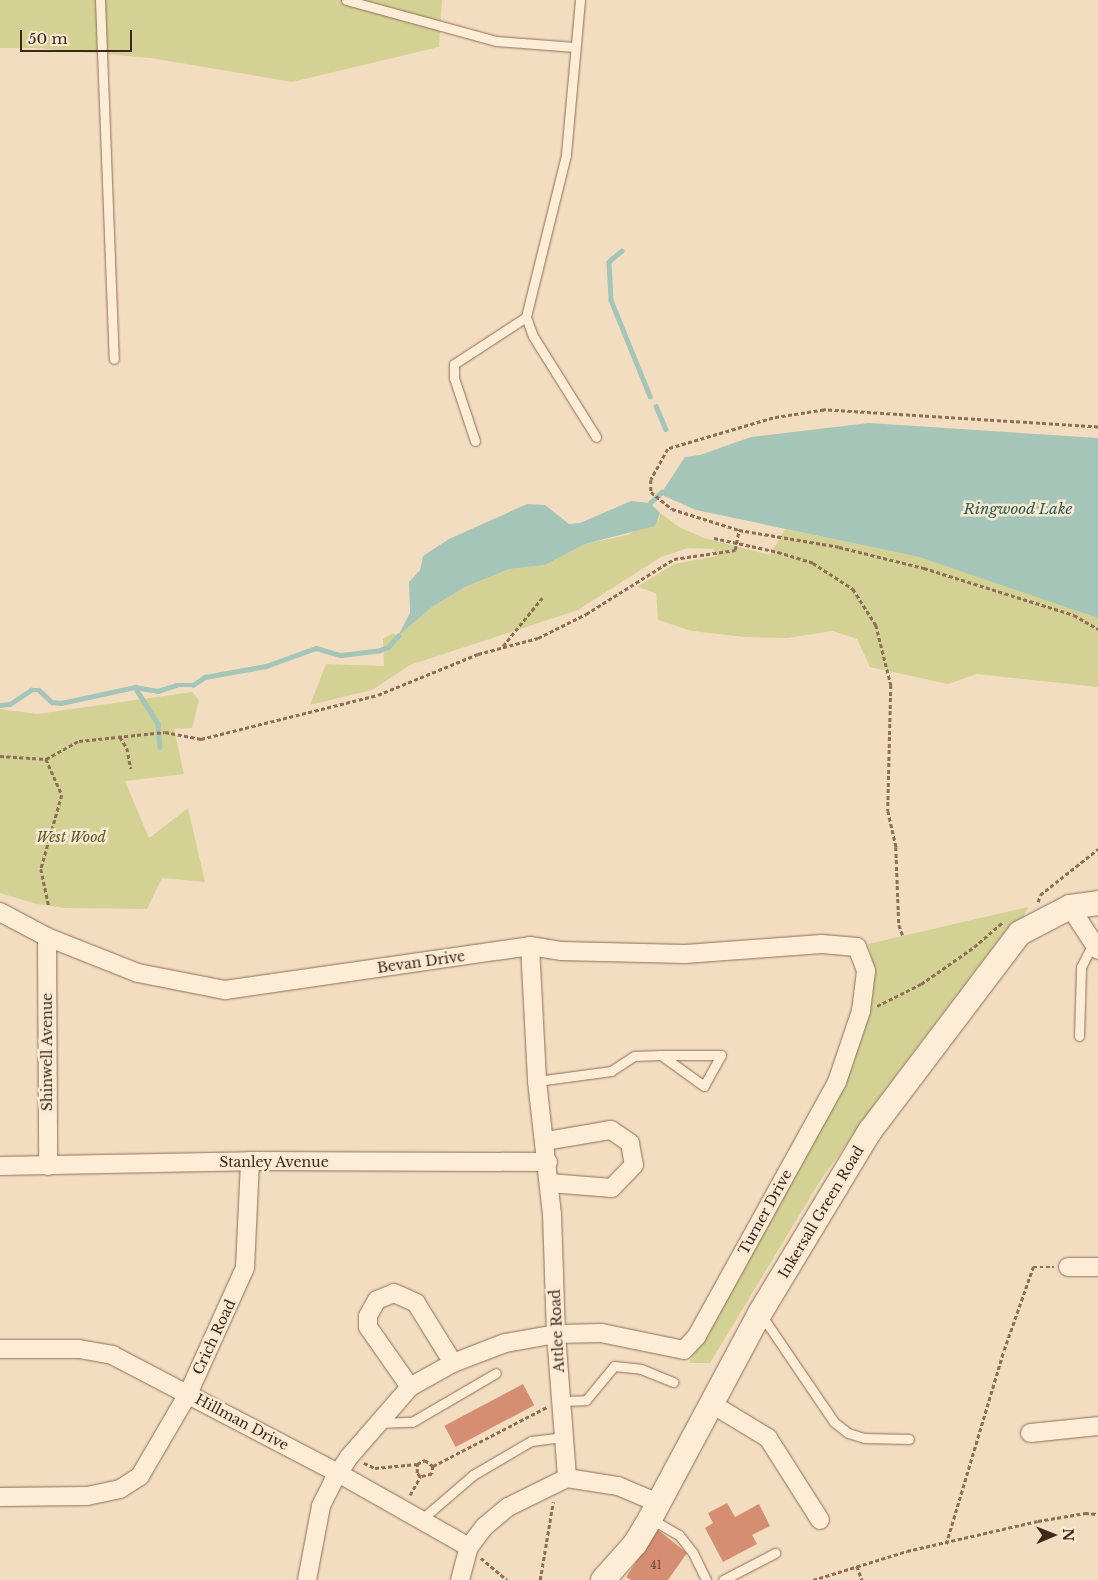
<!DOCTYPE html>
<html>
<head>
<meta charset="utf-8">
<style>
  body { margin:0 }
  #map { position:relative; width:1098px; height:1580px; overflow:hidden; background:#f3ddc1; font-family:"Libre Baskerville",serif }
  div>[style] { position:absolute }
  .green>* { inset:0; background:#d3d294 }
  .water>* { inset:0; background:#a4c5b7 }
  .stream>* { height:4.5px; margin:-2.25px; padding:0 2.25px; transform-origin:2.25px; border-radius:2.25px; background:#a4c5b7 }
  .building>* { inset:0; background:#d68e72; transform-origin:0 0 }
  .path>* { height:2.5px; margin-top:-1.25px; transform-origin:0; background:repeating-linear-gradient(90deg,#906d56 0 4px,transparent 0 6.5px) }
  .roads { filter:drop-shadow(0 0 1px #906d56) drop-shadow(0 0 1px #906d56) }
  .lane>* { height:9px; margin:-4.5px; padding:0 4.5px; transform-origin:4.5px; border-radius:4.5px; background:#fdecd6 }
  .street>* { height:18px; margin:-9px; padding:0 9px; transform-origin:9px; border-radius:9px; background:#fdecd6 }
  .secondary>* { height:24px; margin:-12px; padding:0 12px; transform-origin:12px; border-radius:12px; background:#fdecd6 }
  span { translate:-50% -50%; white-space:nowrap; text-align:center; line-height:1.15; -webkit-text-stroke:5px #fae9d2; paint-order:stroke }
  .number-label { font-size:11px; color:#644232 }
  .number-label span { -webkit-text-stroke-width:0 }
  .park-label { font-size:14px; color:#565d20; font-style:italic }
  .street-label { font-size:14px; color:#3e281c }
  .water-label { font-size:15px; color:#295f54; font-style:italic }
  .north { position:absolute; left:1028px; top:1510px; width:50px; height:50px; -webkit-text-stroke:4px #fae9d2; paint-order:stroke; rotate:89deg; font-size:14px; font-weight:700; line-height:20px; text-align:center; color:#3e281c }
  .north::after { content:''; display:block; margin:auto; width:18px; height:22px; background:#3e281c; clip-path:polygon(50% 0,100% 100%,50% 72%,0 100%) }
  .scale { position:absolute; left:20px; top:30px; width:112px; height:22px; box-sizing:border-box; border:2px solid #3e281c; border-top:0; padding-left:6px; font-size:15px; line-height:18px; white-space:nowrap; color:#3e281c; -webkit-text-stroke:4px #fae9d2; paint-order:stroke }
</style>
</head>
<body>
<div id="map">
  <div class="green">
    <i style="clip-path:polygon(0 0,442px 0,439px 47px,292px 82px,151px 58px,35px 48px,0 48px)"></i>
    <i style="clip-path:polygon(660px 513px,681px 528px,704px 538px,770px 555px,785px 529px,919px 557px,1074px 609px,1098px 618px,1098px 687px,977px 674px,948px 684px,870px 667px,857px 639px,833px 631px,787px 638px,744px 637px,692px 631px,658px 620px,656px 593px,637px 587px,674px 564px,717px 556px,713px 549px,688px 548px,661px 557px,578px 610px,410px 665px,372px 690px,310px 705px,326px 664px,384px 666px,383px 639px,393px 633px,398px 636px,432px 607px,465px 587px,509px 569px,545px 565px,585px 544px,627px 535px,659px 520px)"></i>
    <i style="clip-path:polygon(192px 692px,199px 700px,192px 728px,174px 729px,184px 774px,125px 781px,149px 838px,188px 808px,205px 882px,162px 878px,147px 909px,65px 908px,37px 904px,0 893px,0 709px,37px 714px)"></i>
    <i style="clip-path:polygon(1028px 907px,1023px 918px,1006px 930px,887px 1087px,820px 1181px,710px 1363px,689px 1363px,852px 1067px,872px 998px,875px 970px,868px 944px)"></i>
  </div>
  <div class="water">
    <i style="clip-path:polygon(869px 423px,1098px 438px,1098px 618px,919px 557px,696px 510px,664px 496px,662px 492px,685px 457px,700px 455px,751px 437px)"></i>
    <i style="clip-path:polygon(631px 501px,650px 503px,660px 513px,655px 526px,585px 544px,545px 565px,509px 569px,465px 587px,432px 607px,398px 636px,410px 613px,409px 582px,420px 570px,423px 556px,449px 539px,527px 504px,545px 505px,569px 524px,580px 523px)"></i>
  </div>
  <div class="stream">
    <i style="left:622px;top:251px;width:17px;rotate:140deg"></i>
    <i style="left:609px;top:262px;width:38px;rotate:87deg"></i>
    <i style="left:611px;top:300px;width:104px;rotate:67.9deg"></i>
    <i style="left:656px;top:406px;width:25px;rotate:67deg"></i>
    <i style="left:650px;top:503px;width:16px;rotate:-43deg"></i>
    <i style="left:135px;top:687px;width:44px;rotate:58.1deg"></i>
    <i style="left:158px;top:724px;width:23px;rotate:85deg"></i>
    <i style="left:0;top:705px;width:10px;rotate:-6deg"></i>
    <i style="left:10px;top:704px;width:25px;rotate:-34deg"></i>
    <i style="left:31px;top:690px;width:8px"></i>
    <i style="left:39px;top:690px;width:18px;rotate:43deg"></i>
    <i style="left:52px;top:702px;width:9px;rotate:6deg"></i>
    <i style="left:61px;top:703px;width:76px;rotate:-12.2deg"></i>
    <i style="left:135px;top:687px;width:23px;rotate:10deg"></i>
    <i style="left:158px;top:691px;width:19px;rotate:-18deg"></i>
    <i style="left:176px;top:685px;width:17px"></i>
    <i style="left:193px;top:685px;width:14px;rotate:-34deg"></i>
    <i style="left:205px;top:677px;width:62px;rotate:-10.2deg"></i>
    <i style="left:266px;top:666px;width:53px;rotate:-19.8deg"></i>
    <i style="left:316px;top:648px;width:26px;rotate:16deg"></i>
    <i style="left:341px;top:655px;width:39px;rotate:-7deg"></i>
    <i style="left:380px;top:650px;width:9px;rotate:-21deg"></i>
    <i style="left:388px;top:647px;width:15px;rotate:-48deg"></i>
  </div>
  <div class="building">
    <i style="left:523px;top:1384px;width:24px;height:89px;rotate:62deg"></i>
    <i style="clip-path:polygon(727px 1503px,735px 1517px,759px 1504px,770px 1526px,752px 1535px,757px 1544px,723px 1562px,705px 1528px,713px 1523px,708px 1513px)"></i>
    <i style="clip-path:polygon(658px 1530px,687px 1553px,668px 1580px,631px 1580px,626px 1577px)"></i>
  </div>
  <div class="path">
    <i style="left:1098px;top:427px;width:275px;rotate:-176.4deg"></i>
    <i style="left:824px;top:410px;width:52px;rotate:171.1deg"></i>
    <i style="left:773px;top:418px;width:109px;rotate:163.6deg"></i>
    <i style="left:668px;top:449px;width:35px;rotate:119deg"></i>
    <i style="left:651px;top:480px;width:12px;rotate:90deg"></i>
    <i style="left:651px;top:492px;width:27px;rotate:39deg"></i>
    <i style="left:672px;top:509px;width:70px;rotate:17.4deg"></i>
    <i style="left:739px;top:530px;width:101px;rotate:9.6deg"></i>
    <i style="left:839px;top:547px;width:88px;rotate:13.9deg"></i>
    <i style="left:924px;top:568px;width:157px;rotate:17.4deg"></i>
    <i style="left:1074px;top:615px;width:28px;rotate:30deg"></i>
    <i style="left:714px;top:538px;width:66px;rotate:12.3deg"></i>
    <i style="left:778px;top:552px;width:37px;rotate:17deg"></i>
    <i style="left:813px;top:563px;width:48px;rotate:33deg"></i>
    <i style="left:853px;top:589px;width:43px;rotate:57.4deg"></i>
    <i style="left:876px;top:625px;width:62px;rotate:76deg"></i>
    <i style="left:891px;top:685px;width:126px;rotate:91.4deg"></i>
    <i style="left:888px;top:811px;width:37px;rotate:77deg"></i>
    <i style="left:896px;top:847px;width:78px;rotate:87.8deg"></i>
    <i style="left:899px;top:925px;width:12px;rotate:70deg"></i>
    <i style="left:503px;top:646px;width:62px;rotate:-50.9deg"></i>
    <i style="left:120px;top:737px;width:13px;rotate:58deg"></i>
    <i style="left:127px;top:748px;width:21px;rotate:79deg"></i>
    <i style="left:0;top:756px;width:46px;rotate:3.7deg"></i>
    <i style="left:46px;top:759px;width:38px;rotate:-29deg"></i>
    <i style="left:79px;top:741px;width:86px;rotate:-6deg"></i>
    <i style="left:165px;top:732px;width:37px;rotate:11deg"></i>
    <i style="left:201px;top:739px;width:182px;rotate:-14deg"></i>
    <i style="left:378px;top:695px;width:108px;rotate:-22.3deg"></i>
    <i style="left:478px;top:654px;width:62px;rotate:-14.9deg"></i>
    <i style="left:538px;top:638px;width:54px;rotate:-26.6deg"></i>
    <i style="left:586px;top:614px;width:104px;rotate:-32deg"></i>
    <i style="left:674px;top:559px;width:62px;rotate:-8.4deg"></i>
    <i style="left:735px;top:550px;width:21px;rotate:-79deg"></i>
    <i style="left:46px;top:759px;width:39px;rotate:66deg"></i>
    <i style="left:62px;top:795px;width:77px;rotate:105.8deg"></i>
    <i style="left:41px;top:869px;width:38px;rotate:78deg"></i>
    <i style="left:1038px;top:902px;width:7px;rotate:-74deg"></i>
    <i style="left:1040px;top:895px;width:74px;rotate:-38.4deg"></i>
    <i style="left:877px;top:1006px;width:49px;rotate:-26.6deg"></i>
    <i style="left:921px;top:984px;width:65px;rotate:-34.9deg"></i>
    <i style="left:974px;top:947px;width:38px;rotate:-41deg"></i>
    <i style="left:364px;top:1463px;width:12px;rotate:24deg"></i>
    <i style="left:375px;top:1468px;width:42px;rotate:-5.4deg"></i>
    <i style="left:417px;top:1464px;width:9px;rotate:-27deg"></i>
    <i style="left:425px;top:1460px;width:10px;rotate:37deg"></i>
    <i style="left:433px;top:1466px;width:8px;rotate:97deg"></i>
    <i style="left:432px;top:1474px;width:12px;rotate:166deg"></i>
    <i style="left:420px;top:1477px;width:5px;rotate:-127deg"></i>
    <i style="left:417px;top:1473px;width:9px;rotate:-90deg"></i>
    <i style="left:433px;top:1466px;width:128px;rotate:-27.4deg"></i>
    <i style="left:410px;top:1495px;width:21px;rotate:-61deg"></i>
    <i style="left:946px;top:1544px;width:202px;rotate:-73.4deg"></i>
    <i style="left:1004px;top:1350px;width:88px;rotate:-70.7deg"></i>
    <i style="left:1033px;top:1267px;width:21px"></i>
    <i style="left:481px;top:1558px;width:34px;rotate:40deg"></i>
    <i style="left:857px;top:1566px;width:15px;rotate:70deg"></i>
    <i style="left:540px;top:1580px;width:79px;rotate:-80.5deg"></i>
    <i style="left:813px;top:1580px;width:98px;rotate:-17.1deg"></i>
    <i style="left:907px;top:1551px;width:134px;rotate:-12.9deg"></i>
    <i style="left:1038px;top:1521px;width:48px;rotate:-9.7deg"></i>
    <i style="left:1085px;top:1513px;width:13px;rotate:4deg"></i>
  </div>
  <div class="roads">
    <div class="lane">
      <i style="left:100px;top:0;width:359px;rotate:87.8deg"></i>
      <i style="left:346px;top:0;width:156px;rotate:15.3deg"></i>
      <i style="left:496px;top:41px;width:79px;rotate:4.3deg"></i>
      <i style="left:580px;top:0;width:156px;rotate:95.2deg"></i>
      <i style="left:566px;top:155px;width:167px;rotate:103.9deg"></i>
      <i style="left:526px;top:317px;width:20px;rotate:70deg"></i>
      <i style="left:533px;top:336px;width:119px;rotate:58deg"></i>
      <i style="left:475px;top:441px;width:66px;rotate:-108.4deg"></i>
      <i style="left:454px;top:378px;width:14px;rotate:-90deg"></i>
      <i style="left:454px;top:364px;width:86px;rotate:-33.1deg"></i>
      <i style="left:1079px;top:1036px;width:69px;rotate:-88.3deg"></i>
      <i style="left:1081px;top:967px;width:27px;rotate:-63deg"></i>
      <i style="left:537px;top:1081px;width:75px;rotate:-7.7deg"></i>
      <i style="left:611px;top:1071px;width:27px;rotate:-33deg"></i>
      <i style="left:634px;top:1056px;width:27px;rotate:-2deg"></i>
      <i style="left:661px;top:1055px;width:60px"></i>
      <i style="left:721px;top:1055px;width:35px;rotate:119deg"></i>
      <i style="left:704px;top:1086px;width:53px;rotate:-144.2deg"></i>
      <i style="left:762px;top:1316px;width:128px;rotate:55.8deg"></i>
      <i style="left:834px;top:1422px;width:18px;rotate:38deg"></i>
      <i style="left:848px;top:1433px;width:17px;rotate:17deg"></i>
      <i style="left:864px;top:1438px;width:45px;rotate:1.3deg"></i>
      <i style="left:562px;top:1401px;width:24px;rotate:-2deg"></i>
      <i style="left:586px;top:1400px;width:44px;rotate:-50.5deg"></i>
      <i style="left:614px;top:1366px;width:27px;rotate:6deg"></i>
      <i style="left:641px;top:1369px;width:35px;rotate:22deg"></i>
      <i style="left:378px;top:1423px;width:34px;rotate:-2deg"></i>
      <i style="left:412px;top:1422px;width:97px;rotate:-30.3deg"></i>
      <i style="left:422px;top:1519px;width:67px;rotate:-40.8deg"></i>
      <i style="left:473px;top:1475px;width:67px;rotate:-30.4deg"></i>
      <i style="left:531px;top:1441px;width:34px;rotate:-7deg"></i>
      <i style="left:651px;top:1519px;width:32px;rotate:30deg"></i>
      <i style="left:679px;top:1535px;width:23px;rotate:52deg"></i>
      <i style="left:693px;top:1553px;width:30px;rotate:64deg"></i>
      <i style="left:723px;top:1580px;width:59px;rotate:-27.4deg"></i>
    </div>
    <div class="street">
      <i style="left:1070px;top:907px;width:51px;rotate:56.9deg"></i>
      <i style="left:0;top:912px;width:53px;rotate:28deg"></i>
      <i style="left:47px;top:937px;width:98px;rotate:21.6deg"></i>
      <i style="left:138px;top:973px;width:89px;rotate:11.1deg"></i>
      <i style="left:225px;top:990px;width:308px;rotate:-8.2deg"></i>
      <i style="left:530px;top:946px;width:31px;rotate:9deg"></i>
      <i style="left:561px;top:951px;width:124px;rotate:1.4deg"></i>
      <i style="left:685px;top:954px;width:137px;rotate:-4.2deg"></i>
      <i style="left:822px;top:944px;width:35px;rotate:5deg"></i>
      <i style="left:857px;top:947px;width:26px;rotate:69deg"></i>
      <i style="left:866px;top:971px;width:40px;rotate:97.1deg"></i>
      <i style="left:861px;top:1011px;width:75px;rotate:108.7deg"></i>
      <i style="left:837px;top:1082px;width:290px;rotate:118.9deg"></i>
      <i style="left:697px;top:1336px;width:19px;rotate:133deg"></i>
      <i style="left:684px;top:1350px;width:85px;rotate:-168.4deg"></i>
      <i style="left:601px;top:1333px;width:45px;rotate:178.7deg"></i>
      <i style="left:556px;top:1334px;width:52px;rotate:170deg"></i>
      <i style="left:505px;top:1343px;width:56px;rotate:159deg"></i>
      <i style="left:453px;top:1363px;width:49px;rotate:150.8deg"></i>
      <i style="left:410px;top:1387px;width:93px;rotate:131.1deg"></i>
      <i style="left:349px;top:1457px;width:30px;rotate:123deg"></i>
      <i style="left:333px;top:1482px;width:27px;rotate:117deg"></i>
      <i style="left:321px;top:1506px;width:75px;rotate:100.7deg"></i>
      <i style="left:47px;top:937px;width:229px;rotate:89.7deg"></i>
      <i style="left:530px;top:946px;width:135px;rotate:87deg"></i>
      <i style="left:537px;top:1081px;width:134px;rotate:83.6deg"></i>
      <i style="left:552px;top:1214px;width:120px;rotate:88.1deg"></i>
      <i style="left:556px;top:1334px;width:144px;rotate:85.6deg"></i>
      <i style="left:546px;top:1141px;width:66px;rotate:-9.6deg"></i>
      <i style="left:611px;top:1130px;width:23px;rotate:34deg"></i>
      <i style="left:630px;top:1143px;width:22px;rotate:80deg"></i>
      <i style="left:634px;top:1165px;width:32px;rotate:134deg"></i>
      <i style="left:612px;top:1188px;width:63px;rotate:-175.5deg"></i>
      <i style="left:0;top:1166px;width:250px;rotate:-1.1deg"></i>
      <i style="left:250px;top:1161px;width:298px;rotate:0.2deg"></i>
      <i style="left:1068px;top:1267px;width:30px"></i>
      <i style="left:0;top:1349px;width:79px"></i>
      <i style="left:79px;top:1349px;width:34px;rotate:10deg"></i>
      <i style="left:112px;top:1355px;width:255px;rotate:27.6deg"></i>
      <i style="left:338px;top:1473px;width:150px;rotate:29.5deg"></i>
      <i style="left:410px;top:1387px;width:73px;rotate:-125deg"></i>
      <i style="left:368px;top:1327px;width:11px;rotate:-90deg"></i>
      <i style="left:368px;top:1316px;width:18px;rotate:-61deg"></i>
      <i style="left:377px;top:1300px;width:18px;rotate:-22deg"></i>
      <i style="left:394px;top:1293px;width:24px;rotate:24deg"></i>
      <i style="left:416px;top:1303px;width:70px;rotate:58.3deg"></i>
      <i style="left:712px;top:1404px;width:66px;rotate:31.3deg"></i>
      <i style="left:768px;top:1438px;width:97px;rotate:57.6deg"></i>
      <i style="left:1030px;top:1433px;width:68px;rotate:-5.9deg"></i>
      <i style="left:0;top:1497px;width:87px;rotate:-0.7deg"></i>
      <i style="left:87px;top:1496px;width:34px;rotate:-12deg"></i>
      <i style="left:120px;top:1489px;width:24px;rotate:-33deg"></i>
      <i style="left:140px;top:1476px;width:95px;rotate:-59.7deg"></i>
      <i style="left:188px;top:1394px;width:138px;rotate:-65.7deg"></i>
      <i style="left:245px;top:1268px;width:107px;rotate:-87.3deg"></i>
      <i style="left:460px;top:1580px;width:34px;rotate:-75deg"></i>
      <i style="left:469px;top:1547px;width:25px;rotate:-53deg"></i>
      <i style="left:484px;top:1527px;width:31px;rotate:-40deg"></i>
      <i style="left:508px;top:1507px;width:66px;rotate:-26.2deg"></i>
      <i style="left:567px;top:1478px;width:52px;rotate:8.9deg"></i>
      <i style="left:618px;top:1486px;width:43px;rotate:23deg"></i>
    </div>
    <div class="secondary">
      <i style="left:603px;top:1580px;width:48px;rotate:-48.4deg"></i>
      <i style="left:635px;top:1544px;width:29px;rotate:-59deg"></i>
      <i style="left:650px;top:1519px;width:234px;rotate:-61.9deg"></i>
      <i style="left:760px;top:1313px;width:213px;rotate:-58.9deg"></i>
      <i style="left:870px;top:1131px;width:248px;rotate:-52.9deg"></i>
      <i style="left:1020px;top:933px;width:56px;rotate:-27.5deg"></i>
      <i style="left:1070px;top:907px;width:28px;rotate:-8deg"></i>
    </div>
  </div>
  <div class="number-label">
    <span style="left:656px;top:1565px">41</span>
  </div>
  <div class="park-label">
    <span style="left:71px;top:837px">West Wood</span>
  </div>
  <div class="street-label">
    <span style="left:421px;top:962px;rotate:-8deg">Bevan Drive</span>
    <span style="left:47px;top:1052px;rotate:-90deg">Shinwell Avenue</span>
    <span style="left:274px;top:1162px">Stanley Avenue</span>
    <span style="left:765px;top:1212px;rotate:-61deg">Turner Drive</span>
    <span style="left:821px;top:1212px;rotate:-59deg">Inkersall Green Road</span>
    <span style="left:557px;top:1331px;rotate:-93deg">Attlee Road</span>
    <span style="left:214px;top:1337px;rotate:-65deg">Crich Road</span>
    <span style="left:242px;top:1422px;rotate:28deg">Hillman Drive</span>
  </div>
  <div class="water-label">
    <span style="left:1018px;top:509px">Ringwood Lake</span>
  </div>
  <div class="north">N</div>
  <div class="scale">50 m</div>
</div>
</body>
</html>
